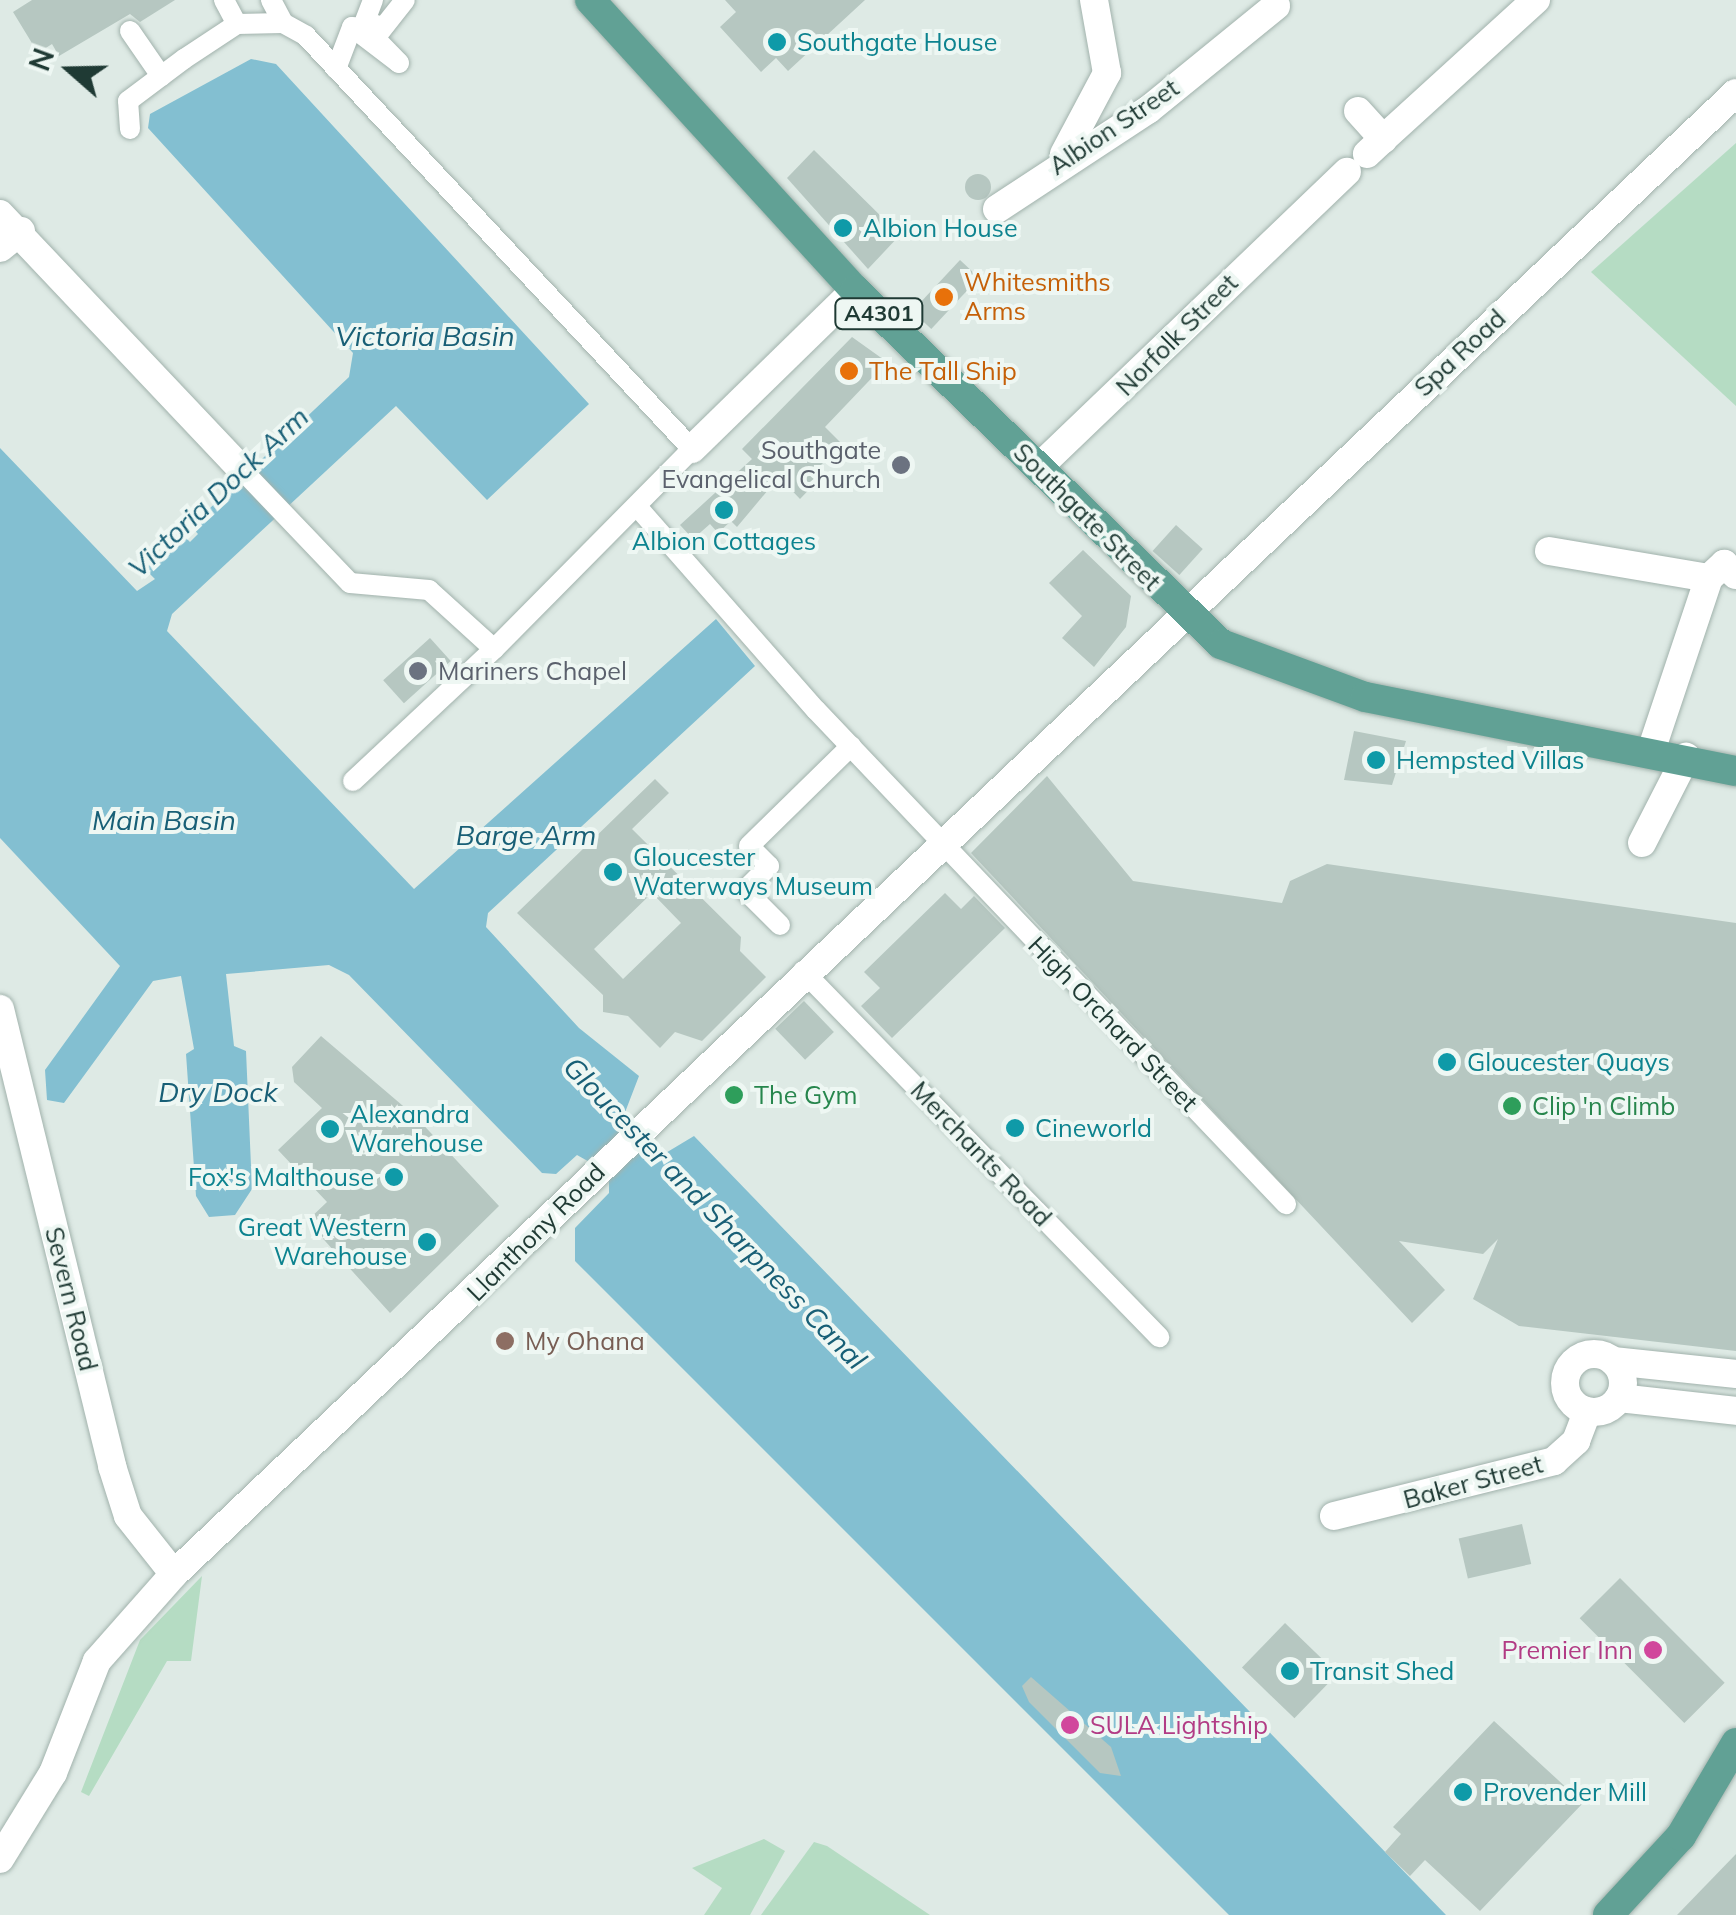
<!DOCTYPE html>
<html>
<head>
<meta charset="utf-8">
<style>
  body { margin:0 }
  #map { position:relative; width:1736px; height:1915px; overflow:hidden; background:#deeae5; font-family:Mulish,sans-serif }
  div>[style] { position:absolute }
  .green>* { inset:0; background:#b5dcc3 }
  .water>* { inset:0; background:#83bfd1 }
  .building>* { inset:0; background:#b6c7c1; transform-origin:0 0 }
  .round { border-radius:50% }
  .roads { filter:drop-shadow(0 0 2px #a1b2ac) drop-shadow(0 0 2px #a1b2ac) }
  .pedestrian>* { height:20px; margin:-10px; padding:0 10px; transform-origin:10px; border-radius:10px; background:#fff }
  .minor>* { height:28px; margin:-14px; padding:0 14px; transform-origin:14px; border-radius:14px; background:#fff }
  .minor>.ring { margin:-14px; padding:0; box-sizing:content-box; background:none; border:28px solid #fff; border-radius:50% }
  .primary>* { height:30px; margin:-15px; padding:0 15px; transform-origin:15px; border-radius:15px; background:#61a195 }
  .dots>* { width:28px; height:28px; translate:-50% -50%; box-sizing:border-box; border:5px solid #eef7f3; border-radius:50% }
  span { translate:-50% -50%; white-space:nowrap; text-align:center; line-height:1.15; -webkit-text-stroke:8px #eef7f3; paint-order:stroke }
  .shield-label span { padding:2px 8px; background:#eef7f3; border:2px solid; border-radius:8px; -webkit-text-stroke-width:0 }
  .shield-label { font-size:22px; color:#1f3a34; font-weight:700 }
  .culture-label { font-size:25px; color:#0d838f }
  .left { translate:0 -50%; text-align:left }
  .right { translate:-100% -50%; text-align:right }
  .street-label { font-size:25px; color:#1f3a34 }
  .food-label { font-size:25px; color:#c56008 }
  .worship-label { font-size:25px; color:#5b616d }
  .leisure-label { font-size:25px; color:#27864d }
  .education-label { font-size:25px; color:#785e54 }
  .hotel-label { font-size:25px; color:#b23c85 }
  .water-label { font-size:28px; color:#185f76; font-style:italic }
  .north { position:absolute; left:20px; top:20px; width:100px; height:100px; -webkit-text-stroke:8px #eef7f3; paint-order:stroke; rotate:290deg; font-size:28px; font-weight:700; line-height:40px; text-align:center; color:#1f3a34 }
  .north::after { content:''; display:block; margin:auto; width:35px; height:45px; background:#1f3a34; clip-path:polygon(50% 0,100% 100%,50% 72%,0 100%) }
</style>
</head>
<body>
<div id="map">
  <div class="green">
    <i style="clip-path:polygon(1736px 143px,1736px 406px,1591px 272px)"></i>
    <i style="clip-path:polygon(202px 1576px,191px 1661px,167px 1661px,89px 1796px,81px 1792px,140px 1640px)"></i>
    <i style="clip-path:polygon(764px 1839px,785px 1851px,750px 1915px,704px 1915px,722px 1888px,692px 1868px)"></i>
    <i style="clip-path:polygon(814px 1842px,827px 1846px,930px 1915px,761px 1915px)"></i>
  </div>
  <div class="water">
    <i style="clip-path:polygon(251px 59px,276px 64px,589px 404px,487px 500px,396px 406px,172px 614px,167px 631px,414px 889px,716px 619px,755px 666px,488px 913px,486px 927px,579px 1028px,639px 1076px,619px 1128px,644px 1155px,659px 1157px,694px 1136px,1446px 1915px,1229px 1915px,575px 1261px,575px 1228px,609px 1193px,609px 1173px,577px 1155px,556px 1174px,542px 1173px,349px 975px,329px 965px,226px 974px,234px 1046px,246px 1051px,252px 1189px,235px 1215px,209px 1217px,196px 1196px,186px 1054px,194px 1049px,181px 976px,153px 981px,64px 1103px,47px 1100px,45px 1070px,120px 966px,0 838px,0 448px,137px 591px,155px 579px,145px 569px,182px 534px,190px 542px,198px 534px,191px 526px,349px 377px,353px 353px,148px 128px,150px 114px)"></i>
  </div>
  <div class="building">
    <i style="clip-path:polygon(32px 0,175px 0,140px 22px,130px 14px,59px 56px,52px 44px,38px 53px,13px 12px)"></i>
    <i style="clip-path:polygon(725px 0,865px 0,788px 71px,776px 58px,761px 72px,720px 27px,736px 12px)"></i>
    <i style="clip-path:polygon(814px 150px,900px 235px,868px 269px,787px 178px)"></i>
    <i class="round" style="left:965px;top:174px;width:26px;height:26px"></i>
    <i style="left:960px;top:260px;width:26px;height:70px;rotate:43deg"></i>
    <i style="clip-path:polygon(852px 337px,887px 362px,825px 427px,842px 444px,818px 468px,824px 474px,800px 499px,779px 477px,737px 527px,731px 521px,718px 533px,710px 524px,693px 539px,680px 525px,752px 459px,742px 449px)"></i>
    <i style="left:1176px;top:525px;width:36px;height:35px;rotate:42deg"></i>
    <i style="clip-path:polygon(1083px 550px,1131px 596px,1126px 627px,1094px 667px,1062px 638px,1082px 616px,1049px 583px)"></i>
    <i style="left:430px;top:638px;width:31px;height:63px;rotate:48deg"></i>
    <i style="clip-path:polygon(1354px 731px,1406px 741px,1392px 785px,1344px 780px)"></i>
    <i style="clip-path:polygon(1047px 776px,1133px 881px,1282px 903px,1290px 881px,1327px 864px,1736px 923px,1736px 1351px,1519px 1326px,1473px 1299px,1498px 1239px,1483px 1254px,1399px 1241px,1445px 1290px,1412px 1323px,971px 853px)"></i>
    <i style="clip-path:polygon(evenodd,655px 779px,669px 793px,632px 829px,741px 937px,740px 951px,766px 977px,702px 1041px,675px 1032px,660px 1048px,628px 1016px,603px 1012px,603px 995px,517px 913px,655px 779px,652px 893px,681px 923px,623px 979px,594px 949px,652px 893px)"></i>
    <i style="clip-path:polygon(945px 893px,961px 909px,974px 896px,1005px 928px,892px 1038px,861px 1006px,880px 988px,864px 972px)"></i>
    <i style="left:804px;top:1001px;width:43px;height:40px;rotate:46deg"></i>
    <i style="clip-path:polygon(321px 1036px,416px 1117px,499px 1206px,390px 1313px,307px 1221px,327px 1202px,278px 1150px,322px 1108px,294px 1082px,292px 1067px)"></i>
    <i style="left:1522px;top:1524px;width:41px;height:65px;rotate:77deg"></i>
    <i style="left:1620px;top:1578px;width:148px;height:57px;rotate:45deg"></i>
    <i style="left:1285px;top:1623px;width:73px;height:62px;rotate:44deg"></i>
    <i style="clip-path:polygon(1031px 1677px,1111px 1747px,1121px 1776px,1100px 1773px,1029px 1702px,1022px 1686px)"></i>
    <i style="clip-path:polygon(1494px 1721px,1583px 1803px,1480px 1911px,1425px 1860px,1410px 1876px,1385px 1852px,1401px 1834px,1393px 1827px)"></i>
    <i style="clip-path:polygon(1736px 1854px,1736px 1915px,1677px 1915px)"></i>
  </div>
  <div class="roads">
    <div class="pedestrian">
      <i style="left:224px;top:0;width:27px;rotate:62deg"></i>
      <i style="left:271px;top:0;width:26px;rotate:62deg"></i>
      <i style="left:373px;top:0;width:25px;rotate:111deg"></i>
      <i style="left:364px;top:23px;width:13px;rotate:9deg"></i>
      <i style="left:130px;top:31px;width:55px;rotate:55.4deg"></i>
      <i style="left:336px;top:69px;width:45px;rotate:-69.1deg"></i>
      <i style="left:352px;top:27px;width:59px;rotate:37.5deg"></i>
      <i style="left:399px;top:63px;width:35px;rotate:-134deg"></i>
      <i style="left:375px;top:38px;width:48px;rotate:-51.7deg"></i>
      <i style="left:130px;top:129px;width:28px;rotate:-94deg"></i>
      <i style="left:128px;top:101px;width:70px;rotate:-36.9deg"></i>
      <i style="left:184px;top:59px;width:64px;rotate:-33.4deg"></i>
      <i style="left:237px;top:24px;width:46px;rotate:-1.2deg"></i>
      <i style="left:283px;top:23px;width:26px;rotate:29deg"></i>
      <i style="left:306px;top:36px;width:565px;rotate:46.94deg"></i>
      <i style="left:692px;top:449px;width:281px;rotate:134.7deg"></i>
      <i style="left:494px;top:649px;width:88px;rotate:-137.8deg"></i>
      <i style="left:429px;top:590px;width:79px;rotate:-174.9deg"></i>
      <i style="left:350px;top:583px;width:155px;rotate:-133.7deg"></i>
      <i style="left:641px;top:511px;width:265px;rotate:48.7deg"></i>
      <i style="left:816px;top:710px;width:682px;rotate:46.43deg"></i>
      <i style="left:353px;top:781px;width:193px;rotate:-43.1deg"></i>
      <i style="left:780px;top:925px;width:49px;rotate:-135deg"></i>
      <i style="left:745px;top:890px;width:34px;rotate:-45deg"></i>
      <i style="left:769px;top:866px;width:28px;rotate:-135deg"></i>
      <i style="left:749px;top:846px;width:143px;rotate:-44.4deg"></i>
      <i style="left:803px;top:971px;width:511px;rotate:45.79deg"></i>
    </div>
    <div class="minor">
      <i style="left:1358px;top:111px;width:38px;rotate:48deg"></i>
      <i style="left:1383px;top:139px;width:22px;rotate:137deg"></i>
      <i style="left:1383px;top:139px;width:207px;rotate:-42.3deg"></i>
      <i style="left:1064px;top:154px;width:92px;rotate:-62deg"></i>
      <i style="left:1107px;top:73px;width:74px;rotate:-100.1deg"></i>
      <i style="left:997px;top:209px;width:181px;rotate:-33.3deg"></i>
      <i style="left:1148px;top:110px;width:165px;rotate:-39.1deg"></i>
      <i style="left:0;top:214px;width:354px;rotate:46.6deg"></i>
      <i style="left:0;top:248px;width:27px;rotate:-39deg"></i>
      <i style="left:692px;top:449px;width:228px;rotate:-44.3deg"></i>
      <i style="left:1038px;top:468px;width:428px;rotate:-43.8deg"></i>
      <i style="left:1549px;top:551px;width:162px;rotate:9.6deg"></i>
      <i style="left:1709px;top:578px;width:21px;rotate:-43deg"></i>
      <i style="left:1724px;top:564px;width:16px;rotate:43deg"></i>
      <i style="left:1652px;top:748px;width:179px;rotate:-71.5deg"></i>
      <i style="left:1642px;top:843px;width:97px;rotate:-62.9deg"></i>
      <i style="left:0;top:1009px;width:471px;rotate:76.2deg"></i>
      <i style="left:112px;top:1466px;width:52px;rotate:72.3deg"></i>
      <i style="left:128px;top:1516px;width:74px;rotate:51.6deg"></i>
      <i class="ring" style="left:1565px;top:1354px;width:30px;height:30px"></i>
      <i style="left:1613px;top:1361px;width:124px;rotate:6deg"></i>
      <i style="left:1619px;top:1398px;width:118px;rotate:6.3deg"></i>
      <i style="left:1334px;top:1516px;width:227px;rotate:-14deg"></i>
      <i style="left:1554px;top:1461px;width:30px;rotate:-42deg"></i>
      <i style="left:1576px;top:1441px;width:31px;rotate:-69deg"></i>
      <i style="left:0;top:1859px;width:101px;rotate:-58.4deg"></i>
      <i style="left:53px;top:1773px;width:120px;rotate:-68.6deg"></i>
      <i style="left:97px;top:1661px;width:116px;rotate:-48.5deg"></i>
      <i style="left:174px;top:1574px;width:2152px;rotate:-43.48deg"></i>
    </div>
    <div class="primary">
      <i style="left:590px;top:0;width:393px;rotate:47.6deg"></i>
      <i style="left:855px;top:290px;width:509px;rotate:44.05deg"></i>
      <i style="left:1221px;top:644px;width:153px;rotate:20.2deg"></i>
      <i style="left:1365px;top:697px;width:378px;rotate:11.3deg"></i>
      <i style="left:1608px;top:1915px;width:108px;rotate:-47.3deg"></i>
      <i style="left:1681px;top:1836px;width:108px;rotate:-59.4deg"></i>
    </div>
  </div>
  <div class="dots">
    <i style="left:777px;top:42px;background:#0f9aa8"></i>
    <i style="left:843px;top:228px;background:#0f9aa8"></i>
    <i style="left:944px;top:297px;background:#e8710a"></i>
    <i style="left:849px;top:371px;background:#e8710a"></i>
    <i style="left:901px;top:465px;background:#6b7280"></i>
    <i style="left:724px;top:510px;background:#0f9aa8"></i>
    <i style="left:418px;top:671px;background:#6b7280"></i>
    <i style="left:1376px;top:760px;background:#0f9aa8"></i>
    <i style="left:613px;top:872px;background:#0f9aa8"></i>
    <i style="left:1447px;top:1062px;background:#0f9aa8"></i>
    <i style="left:734px;top:1095px;background:#2e9e5b"></i>
    <i style="left:1512px;top:1106px;background:#2e9e5b"></i>
    <i style="left:1015px;top:1128px;background:#0f9aa8"></i>
    <i style="left:330px;top:1129px;background:#0f9aa8"></i>
    <i style="left:394px;top:1177px;background:#0f9aa8"></i>
    <i style="left:427px;top:1242px;background:#0f9aa8"></i>
    <i style="left:505px;top:1341px;background:#8d6e63"></i>
    <i style="left:1653px;top:1650px;background:#d1479c"></i>
    <i style="left:1290px;top:1671px;background:#0f9aa8"></i>
    <i style="left:1070px;top:1725px;background:#d1479c"></i>
    <i style="left:1463px;top:1792px;background:#0f9aa8"></i>
  </div>
  <div class="shield-label">
    <span style="left:879px;top:314px">A4301</span>
  </div>
  <div class="culture-label">
    <span class="left" style="left:797px;top:42px">Southgate House</span>
    <span class="left" style="left:863px;top:228px">Albion House</span>
    <span style="left:724px;top:541px">Albion Cottages</span>
    <span class="left" style="left:1396px;top:760px">Hempsted Villas</span>
    <span class="left" style="left:633px;top:872px">Gloucester<br>Waterways Museum</span>
    <span class="left" style="left:1467px;top:1062px">Gloucester Quays</span>
    <span class="left" style="left:350px;top:1129px">Alexandra<br>Warehouse</span>
    <span class="left" style="left:1035px;top:1128px">Cineworld</span>
    <span class="right" style="left:374px;top:1177px">Fox's Malthouse</span>
    <span class="right" style="left:407px;top:1242px">Great Western<br>Warehouse</span>
    <span class="left" style="left:1310px;top:1671px">Transit Shed</span>
    <span class="left" style="left:1483px;top:1792px">Provender Mill</span>
  </div>
  <div class="street-label">
    <span style="left:1114px;top:127px;rotate:-34deg">Albion Street</span>
    <span style="left:1177px;top:335px;rotate:-45deg">Norfolk Street</span>
    <span style="left:1460px;top:353px;rotate:-43deg">Spa Road</span>
    <span style="left:1087px;top:517px;rotate:45deg">Southgate Street</span>
    <span style="left:1113px;top:1024px;rotate:46deg">High Orchard Street</span>
    <span style="left:981px;top:1154px;rotate:46deg">Merchants Road</span>
    <span style="left:536px;top:1232px;rotate:-45deg">Llanthony Road</span>
    <span style="left:71px;top:1299px;rotate:76deg">Severn Road</span>
    <span style="left:1473px;top:1482px;rotate:-15deg">Baker Street</span>
  </div>
  <div class="food-label">
    <span class="left" style="left:964px;top:297px">Whitesmiths<br>Arms</span>
    <span class="left" style="left:869px;top:371px">The Tall Ship</span>
  </div>
  <div class="worship-label">
    <span class="right" style="left:881px;top:465px">Southgate<br>Evangelical Church</span>
    <span class="left" style="left:438px;top:671px">Mariners Chapel</span>
  </div>
  <div class="leisure-label">
    <span class="left" style="left:754px;top:1095px">The Gym</span>
    <span class="left" style="left:1532px;top:1106px">Clip 'n Climb</span>
  </div>
  <div class="education-label">
    <span class="left" style="left:525px;top:1341px">My Ohana</span>
  </div>
  <div class="hotel-label">
    <span class="right" style="left:1633px;top:1650px">Premier Inn</span>
    <span class="left" style="left:1090px;top:1725px">SULA Lightship</span>
  </div>
  <div class="water-label">
    <span style="left:425px;top:336px">Victoria Basin</span>
    <span style="left:218px;top:492px;rotate:-43deg">Victoria Dock Arm</span>
    <span style="left:164px;top:820px">Main Basin</span>
    <span style="left:526px;top:835px">Barge Arm</span>
    <span style="left:218px;top:1092px">Dry Dock</span>
    <span style="left:715px;top:1213px;rotate:46deg">Gloucester and Sharpness Canal</span>
  </div>
  <div class="north">N</div>
</div>
</body>
</html>
